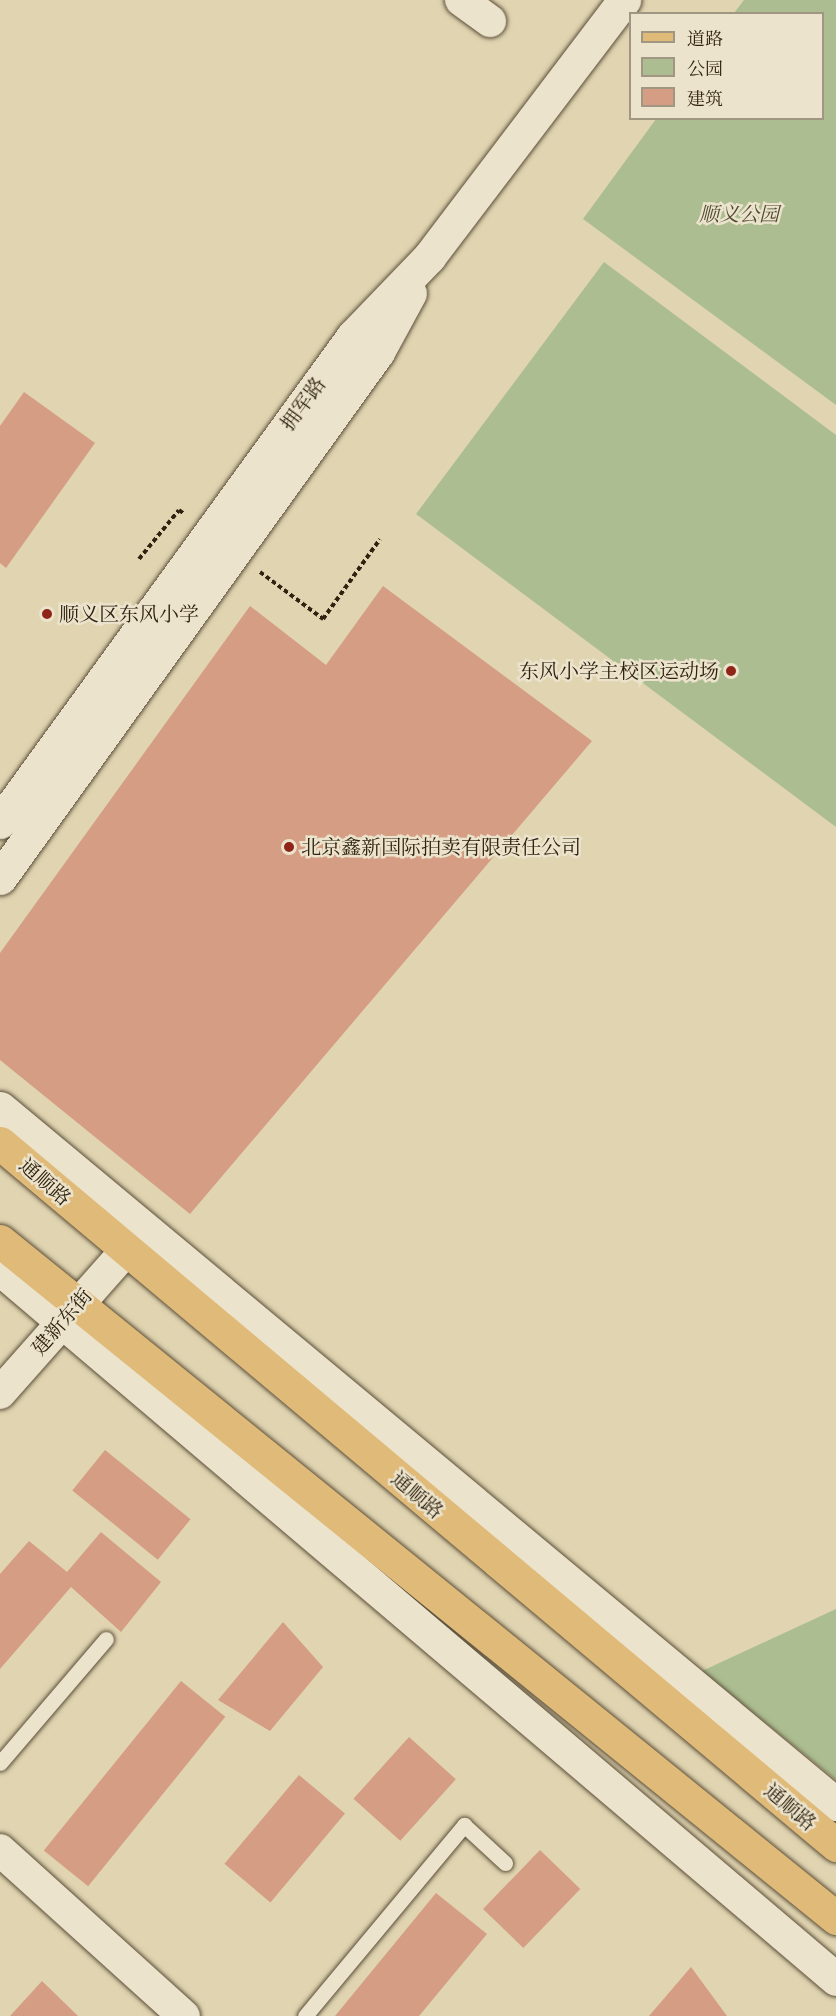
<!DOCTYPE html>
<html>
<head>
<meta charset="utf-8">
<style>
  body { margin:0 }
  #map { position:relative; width:836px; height:2016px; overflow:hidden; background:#e0d4b1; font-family:"IM FELL French Canon","Noto Serif SC",serif }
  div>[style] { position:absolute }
  .green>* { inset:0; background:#acbe91 }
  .building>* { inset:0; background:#d59d83; transform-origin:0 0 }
  .path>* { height:4px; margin-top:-2px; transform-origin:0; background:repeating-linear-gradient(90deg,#2f2210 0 4.5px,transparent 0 7.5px) }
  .roads { filter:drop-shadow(0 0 2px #5b4e38) drop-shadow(0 0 2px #5b4e38) }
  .service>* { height:15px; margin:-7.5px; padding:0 7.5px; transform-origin:7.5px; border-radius:7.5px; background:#ebe3cc }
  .minor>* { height:32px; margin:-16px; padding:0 16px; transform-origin:16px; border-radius:16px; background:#ebe3cc }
  .tertiary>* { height:33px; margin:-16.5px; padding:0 16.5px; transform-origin:16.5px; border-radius:16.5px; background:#ebe3cc }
  .primary>* { height:33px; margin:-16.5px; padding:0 16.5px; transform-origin:16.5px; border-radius:16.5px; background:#e0ba78 }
  .dots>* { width:16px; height:16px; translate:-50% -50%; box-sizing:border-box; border:3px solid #ebe3cc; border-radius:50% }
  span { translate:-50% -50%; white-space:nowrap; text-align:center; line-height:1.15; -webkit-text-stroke:5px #ebe3cc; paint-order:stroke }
  .park-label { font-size:20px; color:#4e4930; font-style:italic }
  .street-label { font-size:20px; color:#2f2210 }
  .poi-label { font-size:20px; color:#2f2210 }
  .left { translate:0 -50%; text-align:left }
  .right { translate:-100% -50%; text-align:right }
  .legend { position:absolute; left:629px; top:12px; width:195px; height:108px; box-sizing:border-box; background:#ebe3cc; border:2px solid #a09681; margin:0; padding:8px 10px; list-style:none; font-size:18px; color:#2f2210 }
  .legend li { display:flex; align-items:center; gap:12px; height:30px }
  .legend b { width:30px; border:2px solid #a09681 }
</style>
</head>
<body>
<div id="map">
  <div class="green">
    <i style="clip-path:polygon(744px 0,836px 0,836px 405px,583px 219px,656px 119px,822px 118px,822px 14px,734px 13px)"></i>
    <i style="clip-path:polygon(604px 262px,836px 435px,836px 827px,416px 514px)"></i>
    <i style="clip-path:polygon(836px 1609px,836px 1780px,702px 1671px)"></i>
  </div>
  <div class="building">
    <i style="clip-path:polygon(24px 392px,95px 443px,6px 568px,0 563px,0 426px)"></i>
    <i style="clip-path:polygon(383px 586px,592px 741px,190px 1214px,0 1060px,0 953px,250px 606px,326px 665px)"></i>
    <i style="left:105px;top:1450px;width:110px;height:52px;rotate:39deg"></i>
    <i style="clip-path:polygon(101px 1532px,161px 1582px,121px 1632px,71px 1587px,0 1669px,0 1574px,29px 1541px,67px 1572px)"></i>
    <i style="clip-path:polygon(283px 1622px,323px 1667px,270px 1731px,218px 1700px)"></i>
    <i style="left:181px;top:1681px;width:57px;height:218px;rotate:39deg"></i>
    <i style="left:409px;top:1737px;width:63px;height:83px;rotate:42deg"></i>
    <i style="left:299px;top:1775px;width:60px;height:116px;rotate:40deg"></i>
    <i style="left:540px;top:1850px;width:56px;height:82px;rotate:44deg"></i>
    <i style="clip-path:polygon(436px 1893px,487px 1934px,419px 2016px,335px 2016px)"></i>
    <i style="clip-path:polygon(691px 1967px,727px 2016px,649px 2016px)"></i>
    <i style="clip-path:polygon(42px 1981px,78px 2016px,10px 2016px)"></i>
  </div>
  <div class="path">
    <i style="left:139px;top:559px;width:63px;rotate:-50.8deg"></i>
    <i style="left:179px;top:510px;width:5px;rotate:37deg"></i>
    <i style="left:260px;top:572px;width:79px;rotate:36.7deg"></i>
    <i style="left:323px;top:619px;width:98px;rotate:-54.5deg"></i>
  </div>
  <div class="roads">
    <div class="service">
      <i style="left:0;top:1763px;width:163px;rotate:-49.5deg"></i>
      <i style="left:305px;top:2016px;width:249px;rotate:-50.2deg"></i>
      <i style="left:464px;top:1825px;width:56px;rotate:42.8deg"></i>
    </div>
    <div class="minor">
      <i style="left:461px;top:0;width:36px;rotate:36deg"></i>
      <i style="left:0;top:1393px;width:217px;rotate:-48.5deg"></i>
      <i style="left:0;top:1850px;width:248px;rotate:42.1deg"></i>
    </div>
    <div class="tertiary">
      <i style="left:0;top:822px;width:601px;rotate:-54.01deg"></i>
      <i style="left:353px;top:336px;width:110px;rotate:-46.1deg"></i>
      <i style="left:429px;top:257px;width:323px;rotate:-52.8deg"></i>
      <i style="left:0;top:878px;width:648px;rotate:-54.3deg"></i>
      <i style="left:378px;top:352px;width:67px;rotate:-61.5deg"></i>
      <i style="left:0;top:1108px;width:1088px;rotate:39.78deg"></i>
      <i style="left:0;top:1269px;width:1097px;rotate:40.34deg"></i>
    </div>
    <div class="primary">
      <i style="left:0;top:1143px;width:1092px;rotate:40.02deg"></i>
      <i style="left:0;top:1241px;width:1076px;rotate:39deg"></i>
    </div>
  </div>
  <div class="dots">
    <i style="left:47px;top:614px;background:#8f2418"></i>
    <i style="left:731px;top:671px;background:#8f2418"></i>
    <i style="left:289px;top:847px;background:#8f2418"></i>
  </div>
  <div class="park-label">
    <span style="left:739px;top:214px">顺义公园</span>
  </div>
  <div class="street-label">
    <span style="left:303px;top:404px;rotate:-54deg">拥军路</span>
    <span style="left:45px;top:1182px;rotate:41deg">通顺路</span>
    <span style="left:62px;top:1322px;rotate:-49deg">建新东街</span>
    <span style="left:417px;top:1495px;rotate:40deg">通顺路</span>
    <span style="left:790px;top:1807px;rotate:40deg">通顺路</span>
  </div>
  <div class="poi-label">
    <span class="left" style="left:59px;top:614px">顺义区东风小学</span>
    <span class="right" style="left:719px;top:671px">东风小学主校区运动场</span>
    <span class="left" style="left:301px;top:847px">北京鑫新国际拍卖有限责任公司</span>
  </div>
  <ul class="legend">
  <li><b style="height:8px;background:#e0ba78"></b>道路</li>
  <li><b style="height:16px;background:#acbe91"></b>公园</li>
  <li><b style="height:16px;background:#d59d83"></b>建筑</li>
  </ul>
</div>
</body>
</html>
